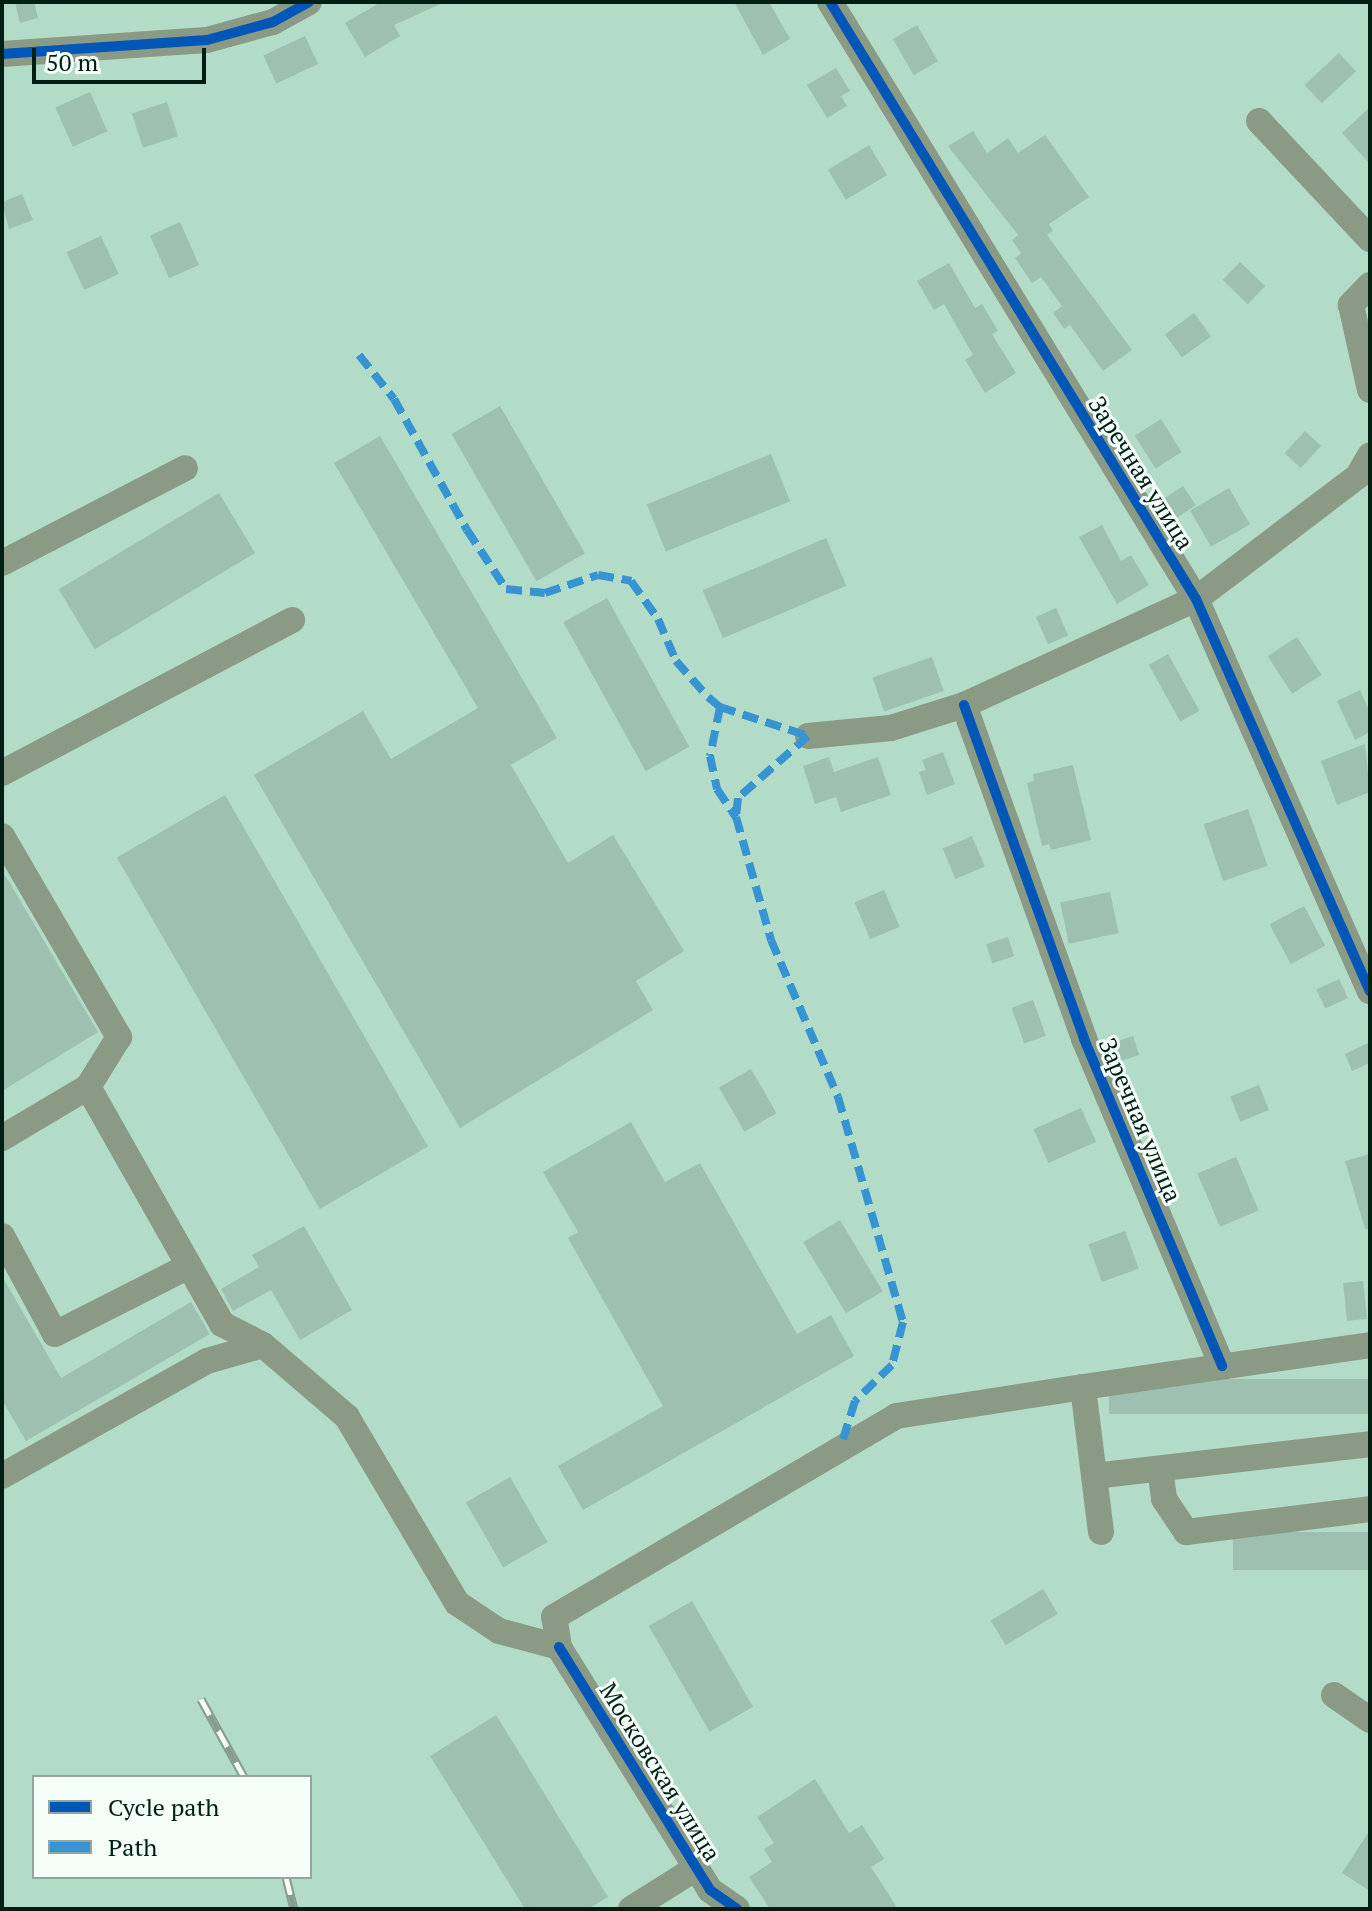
<!DOCTYPE html>
<html>
<head>
<meta charset="utf-8">
<style>
  body { margin:0 }
  #map { position:relative; width:1372px; height:1911px; overflow:hidden; background:#b2dcc8; font-family:"PT Serif",serif }
  div>[style] { position:absolute }
  .building>* { inset:0; background:#9ec0b0; transform-origin:0 0 }
  .minor>* { height:26px; margin:-13px; padding:0 13px; transform-origin:13px; border-radius:13px; background:#8b9a84 }
  .rail>* { height:9px; margin-top:-4.5px; transform-origin:0; background:repeating-linear-gradient(90deg,#f6fefa 0 18px,#879d8c 0 36px); box-sizing:border-box; border-block:2px solid #879d8c }
  .quiet>* { height:8px; margin-top:-4px; transform-origin:0; background:repeating-linear-gradient(90deg,#3694d3 0 16px,transparent 0 24px) }
  .cycleway>* { height:10px; margin:-5px; padding:0 5px; transform-origin:5px; border-radius:5px; background:#0057b8 }
  span { translate:-50% -50%; white-space:nowrap; text-align:center; line-height:1.15; -webkit-text-stroke:6px #f6fefa; paint-order:stroke }
  .street-label { font-size:24px; color:#001f13 }
  .frame { position:absolute; inset:0; border:4px solid #001f13; pointer-events:none }
  .legend { position:absolute; left:32px; top:1775px; width:280px; height:104px; box-sizing:border-box; background:#f6fefa; border:2px solid #94a59e; margin:0; padding:10px 14px; list-style:none; font-size:24px; color:#001f13 }
  .legend li { display:flex; align-items:center; gap:16px; height:40px }
  .legend b { width:40px; border:2px solid #94a59e }
  .scale { position:absolute; left:32px; top:48px; width:174px; height:36px; box-sizing:border-box; border:4px solid #001f13; border-top:0; padding-left:10px; font-size:24px; line-height:28px; white-space:nowrap; color:#001f13; -webkit-text-stroke:6px #f6fefa; paint-order:stroke }
</style>
</head>
<body>
<div id="map">
  <div class="building">
    <i style="clip-path:polygon(15px 2px,34px 2px,38px 18px,20px 23px)"></i>
    <i style="clip-path:polygon(381px 2px,445px 2px,394px 25px,400px 36px,365px 57px,345px 23px)"></i>
    <i style="clip-path:polygon(734px 2px,769px 2px,790px 39px,763px 55px)"></i>
    <i style="left:917px;top:25px;width:42px;height:28px;rotate:60deg"></i>
    <i style="left:305px;top:36px;width:31px;height:46px;rotate:65deg"></i>
    <i style="left:1339px;top:53px;width:25px;height:47px;rotate:47deg"></i>
    <i style="clip-path:polygon(836px 68px,850px 91px,841px 96px,847px 106px,827px 118px,807px 85px)"></i>
    <i style="left:90px;top:92px;width:43px;height:38px;rotate:66deg"></i>
    <i style="left:167px;top:102px;width:36px;height:37px;rotate:72deg"></i>
    <i style="clip-path:polygon(1370px 107px,1370px 164px,1342px 133px)"></i>
    <i style="clip-path:polygon(973px 131px,987px 153px,1008px 138px,1018px 153px,1045px 135px,1089px 197px,1049px 224px,1053px 231px,1047px 235px,1132px 350px,1103px 371px,1070px 325px,1064px 329px,1053px 313px,1062px 306px,1041px 277px,1032px 283px,1015px 258px,1021px 253px,1012px 240px,1018px 235px,948px 146px)"></i>
    <i style="left:869px;top:145px;width:35px;height:48px;rotate:59deg"></i>
    <i style="clip-path:polygon(22px 194px,33px 220px,9px 229px,2px 202px)"></i>
    <i style="left:180px;top:222px;width:47px;height:33px;rotate:66deg"></i>
    <i style="left:101px;top:236px;width:42px;height:38px;rotate:65deg"></i>
    <i style="left:1240px;top:262px;width:35px;height:25px;rotate:44deg"></i>
    <i style="clip-path:polygon(949px 263px,975px 308px,982px 304px,998px 331px,992px 334px,1016px 373px,985px 393px,965px 360px,973px 355px,944px 304px,934px 310px,917px 281px)"></i>
    <i style="left:1194px;top:313px;width:29px;height:36px;rotate:54deg"></i>
    <i style="left:500px;top:406px;width:170px;height:56px;rotate:60deg"></i>
    <i style="left:1161px;top:419px;width:39px;height:31px;rotate:58deg"></i>
    <i style="left:1305px;top:431px;width:22px;height:30px;rotate:43deg"></i>
    <i style="clip-path:polygon(380px 436px,557px 738px,511px 765px,568px 863px,613px 835px,684px 951px,636px 981px,653px 1010px,460px 1128px,254px 775px,363px 711px,391px 759px,478px 708px,334px 463px)"></i>
    <i style="left:771px;top:454px;width:51px;height:134px;rotate:68deg"></i>
    <i style="left:1183px;top:486px;width:23px;height:30px;rotate:56deg"></i>
    <i style="left:1229px;top:488px;width:42px;height:45px;rotate:60deg"></i>
    <i style="left:219px;top:493px;width:70px;height:187px;rotate:59deg"></i>
    <i style="clip-path:polygon(1102px 525px,1121px 561px,1131px 555px,1149px 585px,1117px 604px,1079px 537px)"></i>
    <i style="left:826px;top:538px;width:52px;height:134px;rotate:67deg"></i>
    <i style="left:607px;top:598px;width:170px;height:50px;rotate:61deg"></i>
    <i style="left:1056px;top:608px;width:30px;height:22px;rotate:66deg"></i>
    <i style="left:1297px;top:637px;width:45px;height:35px;rotate:57deg"></i>
    <i style="left:1168px;top:654px;width:65px;height:22px;rotate:61deg"></i>
    <i style="left:932px;top:657px;width:36px;height:63px;rotate:71deg"></i>
    <i style="clip-path:polygon(1360px 690px,1370px 712px,1370px 732px,1355px 740px,1337px 701px)"></i>
    <i style="clip-path:polygon(1365px 744px,1370px 792px,1337px 805px,1321px 761px)"></i>
    <i style="clip-path:polygon(943px 752px,955px 784px,927px 795px,919px 772px,926px 770px,922px 760px)"></i>
    <i style="clip-path:polygon(829px 757px,834px 772px,878px 757px,891px 795px,841px 812px,836px 797px,815px 804px,803px 766px)"></i>
    <i style="clip-path:polygon(1073px 765px,1091px 840px,1051px 850px,1049px 844px,1042px 846px,1027px 783px,1034px 781px,1033px 774px)"></i>
    <i style="left:225px;top:795px;width:406px;height:125px;rotate:60deg"></i>
    <i style="left:1248px;top:809px;width:60px;height:47px;rotate:71deg"></i>
    <i style="left:972px;top:836px;width:33px;height:32px;rotate:67deg"></i>
    <i style="clip-path:polygon(2px 870px,98px 1032px,2px 1091px)"></i>
    <i style="left:884px;top:890px;width:40px;height:32px;rotate:67deg"></i>
    <i style="left:1110px;top:892px;width:42px;height:51px;rotate:78deg"></i>
    <i style="left:1304px;top:906px;width:45px;height:39px;rotate:62deg"></i>
    <i style="left:1008px;top:937px;width:20px;height:23px;rotate:72deg"></i>
    <i style="left:1339px;top:979px;width:21px;height:25px;rotate:65deg"></i>
    <i style="left:1033px;top:1000px;width:38px;height:23px;rotate:70deg"></i>
    <i style="left:1133px;top:1036px;width:20px;height:27px;rotate:72deg"></i>
    <i style="clip-path:polygon(1370px 1042px,1370px 1063px,1352px 1071px,1345px 1054px)"></i>
    <i style="left:751px;top:1069px;width:51px;height:37px;rotate:60deg"></i>
    <i style="left:1259px;top:1085px;width:27px;height:31px;rotate:68deg"></i>
    <i style="left:1081px;top:1108px;width:37px;height:52px;rotate:66deg"></i>
    <i style="clip-path:polygon(631px 1122px,665px 1182px,700px 1163px,797px 1334px,831px 1315px,854px 1356px,583px 1510px,558px 1466px,663px 1406px,568px 1238px,578px 1232px,543px 1172px)"></i>
    <i style="clip-path:polygon(1370px 1154px,1370px 1229px,1365px 1229px,1345px 1161px)"></i>
    <i style="left:1236px;top:1157px;width:58px;height:42px;rotate:67deg"></i>
    <i style="left:840px;top:1220px;width:83px;height:43px;rotate:59deg"></i>
    <i style="clip-path:polygon(304px 1226px,352px 1310px,300px 1340px,271px 1290px,233px 1311px,221px 1289px,259px 1267px,252px 1255px)"></i>
    <i style="left:1125px;top:1231px;width:40px;height:39px;rotate:70deg"></i>
    <i style="clip-path:polygon(2px 1276px,61px 1378px,191px 1302px,210px 1334px,26px 1441px,2px 1400px)"></i>
    <i style="left:1363px;top:1281px;width:38px;height:20px;rotate:84deg"></i>
    <i style="left:1370px;top:1379px;width:35px;height:261px;rotate:90deg"></i>
    <i style="left:510px;top:1477px;width:75px;height:51px;rotate:60deg"></i>
    <i style="left:1370px;top:1532px;width:38px;height:137px;rotate:90deg"></i>
    <i style="left:1043px;top:1589px;width:29px;height:61px;rotate:59deg"></i>
    <i style="left:692px;top:1601px;width:122px;height:50px;rotate:60deg"></i>
    <i style="clip-path:polygon(496px 1715px,608px 1897px,588px 1909px,525px 1909px,430px 1756px)"></i>
    <i style="clip-path:polygon(815px 1779px,849px 1833px,862px 1825px,884px 1859px,871px 1867px,898px 1909px,770px 1909px,749px 1877px,772px 1862px,764px 1849px,774px 1843px,757px 1817px)"></i>
    <i style="clip-path:polygon(1370px 1830px,1370px 1891px,1342px 1873px)"></i>
  </div>
  <div class="minor">
    <i style="left:830px;top:2px;width:700px;rotate:58.49deg"></i>
    <i style="left:1196px;top:599px;width:429px;rotate:66.1deg"></i>
    <i style="left:2px;top:54px;width:205px;rotate:-3.9deg"></i>
    <i style="left:207px;top:40px;width:68px;rotate:-15.3deg"></i>
    <i style="left:273px;top:22px;width:41px;rotate:-29.1deg"></i>
    <i style="left:1259px;top:121px;width:162px;rotate:46.8deg"></i>
    <i style="left:1370px;top:285px;width:28px;rotate:134deg"></i>
    <i style="left:1351px;top:305px;width:87px;rotate:77.4deg"></i>
    <i style="left:2px;top:563px;width:206px;rotate:-27.4deg"></i>
    <i style="left:964px;top:705px;width:355px;rotate:70.2deg"></i>
    <i style="left:1084px;top:1039px;width:355px;rotate:67.1deg"></i>
    <i style="left:808px;top:736px;width:83px;rotate:-5.5deg"></i>
    <i style="left:891px;top:728px;width:77px;rotate:-17.5deg"></i>
    <i style="left:964px;top:705px;width:255px;rotate:-24.6deg"></i>
    <i style="left:1196px;top:599px;width:203px;rotate:-37.2deg"></i>
    <i style="left:1358px;top:476px;width:24px;rotate:-60deg"></i>
    <i style="left:2px;top:773px;width:328px;rotate:-27.8deg"></i>
    <i style="left:2px;top:836px;width:233px;rotate:59.8deg"></i>
    <i style="left:119px;top:1037px;width:59px;rotate:121.8deg"></i>
    <i style="left:88px;top:1087px;width:272px;rotate:60.5deg"></i>
    <i style="left:222px;top:1324px;width:46px;rotate:27.1deg"></i>
    <i style="left:2px;top:1138px;width:100px;rotate:-30.7deg"></i>
    <i style="left:2px;top:1236px;width:111px;rotate:61.6deg"></i>
    <i style="left:55px;top:1334px;width:150px;rotate:-26.9deg"></i>
    <i style="left:1160px;top:1469px;width:30px;rotate:82deg"></i>
    <i style="left:1164px;top:1499px;width:40px;rotate:56deg"></i>
    <i style="left:1186px;top:1532px;width:185px;rotate:-7.1deg"></i>
    <i style="left:2px;top:1476px;width:235px;rotate:-29.3deg"></i>
    <i style="left:207px;top:1361px;width:58px;rotate:-15.9deg"></i>
    <i style="left:263px;top:1345px;width:111px;rotate:40.6deg"></i>
    <i style="left:347px;top:1417px;width:216px;rotate:59.4deg"></i>
    <i style="left:457px;top:1603px;width:50px;rotate:33.7deg"></i>
    <i style="left:499px;top:1631px;width:62px;rotate:14.9deg"></i>
    <i style="left:1094px;top:1476px;width:278px;rotate:-6.6deg"></i>
    <i style="left:1101px;top:1532px;width:146px;rotate:-97.1deg"></i>
    <i style="left:1083px;top:1387px;width:290px;rotate:-8.3deg"></i>
    <i style="left:1334px;top:1695px;width:44px;rotate:34.8deg"></i>
    <i style="left:631px;top:1909px;width:77px;rotate:-32.2deg"></i>
    <i style="left:737px;top:1909px;width:33px;rotate:-145deg"></i>
    <i style="left:710px;top:1890px;width:286px;rotate:-121.9deg"></i>
    <i style="left:559px;top:1647px;width:30px;rotate:-99deg"></i>
    <i style="left:554px;top:1617px;width:397px;rotate:-30.4deg"></i>
    <i style="left:896px;top:1416px;width:189px;rotate:-8.8deg"></i>
  </div>
  <div class="rail">
    <i style="left:201px;top:1699px;width:89px;rotate:61.1deg"></i>
    <i style="left:286px;top:1877px;width:33px;rotate:76deg"></i>
  </div>
  <div class="quiet">
    <i style="left:359px;top:355px;width:56px;rotate:51.5deg"></i>
    <i style="left:394px;top:399px;width:150px;rotate:60.9deg"></i>
    <i style="left:467px;top:530px;width:71px;rotate:56.5deg"></i>
    <i style="left:506px;top:589px;width:39px;rotate:6deg"></i>
    <i style="left:545px;top:593px;width:56px;rotate:-18.8deg"></i>
    <i style="left:598px;top:575px;width:34px;rotate:10deg"></i>
    <i style="left:631px;top:581px;width:47px;rotate:54.6deg"></i>
    <i style="left:658px;top:619px;width:46px;rotate:66.8deg"></i>
    <i style="left:676px;top:661px;width:48px;rotate:48.4deg"></i>
    <i style="left:708px;top:697px;width:16px;rotate:40deg"></i>
    <i style="left:720px;top:707px;width:93px;rotate:18.2deg"></i>
    <i style="left:720px;top:707px;width:50px;rotate:101.5deg"></i>
    <i style="left:710px;top:756px;width:34px;rotate:78deg"></i>
    <i style="left:717px;top:789px;width:34px;rotate:56deg"></i>
    <i style="left:808px;top:736px;width:94px;rotate:138.5deg"></i>
    <i style="left:738px;top:798px;width:19px;rotate:96deg"></i>
    <i style="left:736px;top:817px;width:128px;rotate:74.1deg"></i>
    <i style="left:771px;top:940px;width:171px;rotate:66.9deg"></i>
    <i style="left:838px;top:1097px;width:234px;rotate:73.9deg"></i>
    <i style="left:903px;top:1322px;width:44px;rotate:104.3deg"></i>
    <i style="left:892px;top:1365px;width:52px;rotate:135.8deg"></i>
    <i style="left:855px;top:1401px;width:47px;rotate:107.3deg"></i>
  </div>
  <div class="cycleway">
    <i style="left:830px;top:2px;width:700px;rotate:58.49deg"></i>
    <i style="left:1196px;top:599px;width:429px;rotate:66.1deg"></i>
    <i style="left:2px;top:54px;width:205px;rotate:-3.9deg"></i>
    <i style="left:207px;top:40px;width:68px;rotate:-15.3deg"></i>
    <i style="left:273px;top:22px;width:41px;rotate:-29.1deg"></i>
    <i style="left:964px;top:705px;width:355px;rotate:70.2deg"></i>
    <i style="left:1084px;top:1039px;width:355px;rotate:67.1deg"></i>
    <i style="left:559px;top:1647px;width:286px;rotate:58.1deg"></i>
    <i style="left:710px;top:1890px;width:33px;rotate:35deg"></i>
  </div>
  <div class="street-label">
    <span style="left:1141px;top:473px;rotate:58deg">Заречная улица</span>
    <span style="left:1140px;top:1120px;rotate:67deg">Заречная улица</span>
    <span style="left:660px;top:1772px;rotate:58deg">Московская улица</span>
  </div>
  <div class="frame"></div>
  <ul class="legend">
  <li><b style="height:10px;background:#0057b8"></b>Cycle path</li>
  <li><b style="height:10px;background:#3694d3"></b>Path</li>
  </ul>
  <div class="scale">50 m</div>
</div>
</body>
</html>
